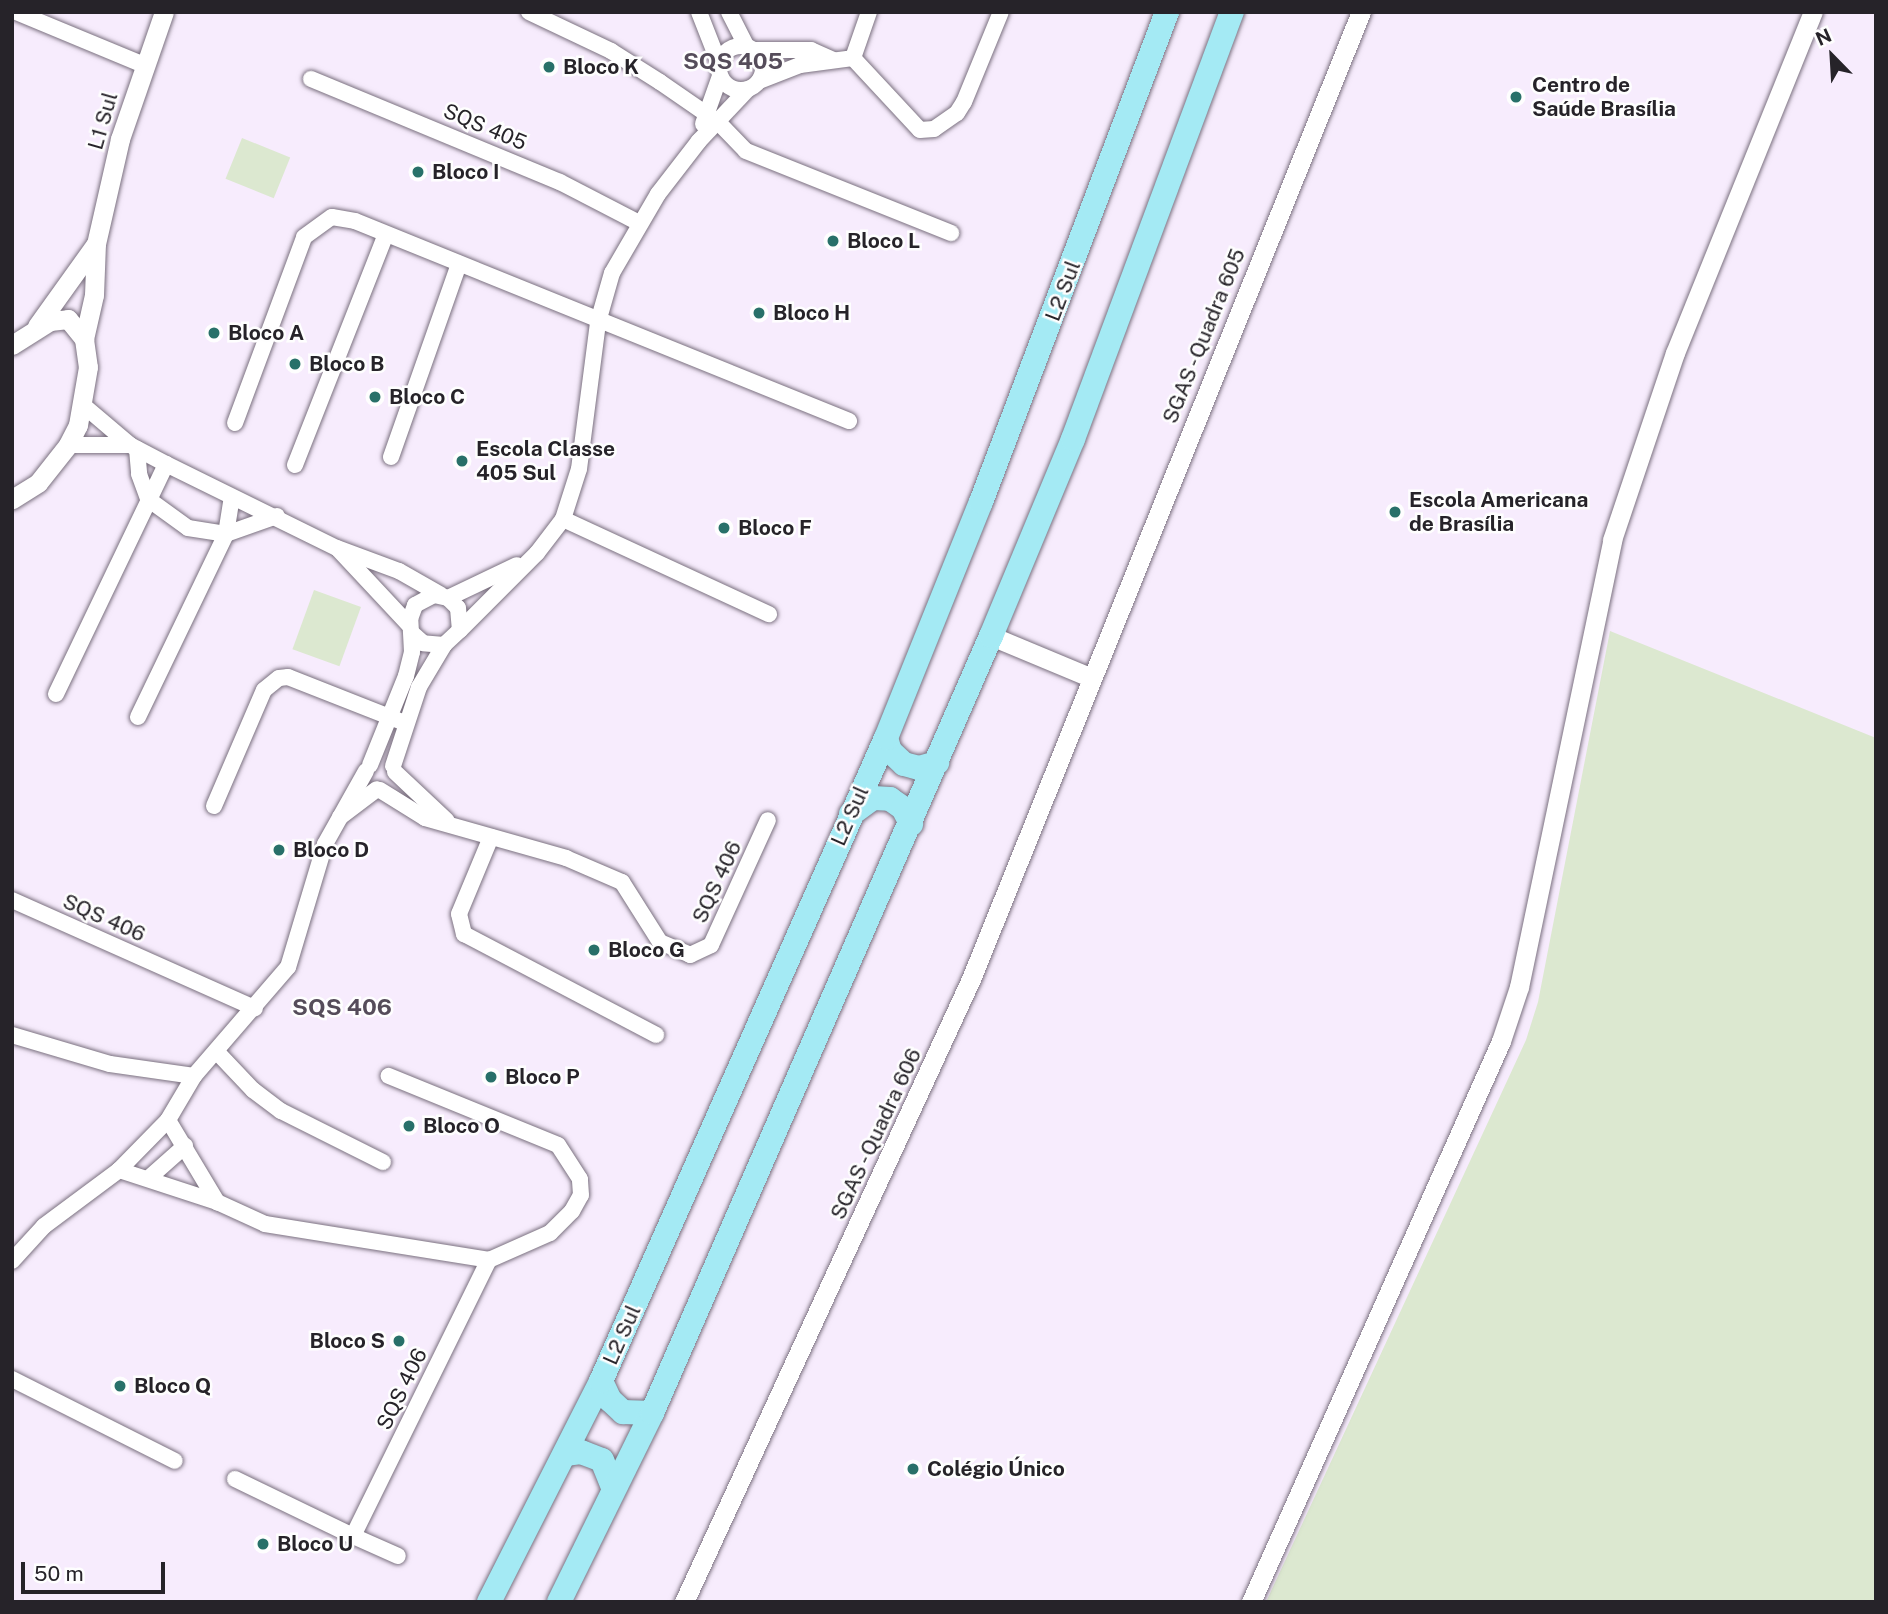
<!DOCTYPE html>
<html>
<head>
<meta charset="utf-8">
<style>
  body { margin:0 }
  #map { position:relative; width:1888px; height:1614px; overflow:hidden; background:#f7ecfd; font-family:"Public Sans",sans-serif }
  div>[style] { position:absolute }
  .green>* { inset:0; background:#dce8d0; transform-origin:0 0 }
  .roads { filter:drop-shadow(0 0 2px #7a707f) drop-shadow(0 0 2px #7a707f) }
  .minor>* { height:16px; margin:-8px; padding:0 8px; transform-origin:8px; border-radius:8px; background:#fff }
  .minor>.ring { margin:-8px; padding:0; box-sizing:content-box; background:none; border:16px solid #fff; border-radius:50% }
  .tertiary>* { height:19px; margin:-9.5px; padding:0 9.5px; transform-origin:9.5px; border-radius:9.5px; background:#fff }
  .primary>* { height:24px; margin:-12px; padding:0 12px; transform-origin:12px; border-radius:12px; background:#a4eaf4 }
  .dots>* { width:19px; height:19px; translate:-50% -50%; box-sizing:border-box; border:4px solid #fefefe; border-radius:50% }
  span { translate:-50% -50%; white-space:nowrap; text-align:center; line-height:1.15; -webkit-text-stroke:5px #fefefe; paint-order:stroke }
  .poi-label { font-size:21px; color:#262329; font-weight:700 }
  .left { translate:0 -50%; text-align:left }
  .right { translate:-100% -50%; text-align:right }
  .street-label { font-size:21px; color:#262329 }
  .neighbourhood-label { font-size:23px; color:#554c5a; font-weight:700 }
  .frame { position:absolute; inset:0; border:14px solid #262329; pointer-events:none }
  .north { position:absolute; left:1797px; top:21px; width:70px; height:70px; -webkit-text-stroke:5px #fefefe; paint-order:stroke; rotate:336deg; font-size:19px; font-weight:700; line-height:28px; text-align:center; color:#262329 }
  .north::after { content:''; display:block; margin:auto; width:24px; height:32px; background:#262329; clip-path:polygon(50% 0,100% 100%,50% 72%,0 100%) }
  .scale { position:absolute; left:21px; top:1562px; width:144px; height:32px; box-sizing:border-box; border:4px solid #262329; border-top:0; padding-left:9px; font-size:21px; line-height:24px; white-space:nowrap; color:#262329; -webkit-text-stroke:5px #fefefe; paint-order:stroke }
</style>
</head>
<body>
<div id="map">
  <div class="green">
    <i style="left:242px;top:138px;width:52px;height:44px;rotate:22deg"></i>
    <i style="left:314px;top:590px;width:50px;height:63px;rotate:20deg"></i>
    <i style="clip-path:polygon(1610px 631px,1876px 738px,1876px 1602px,1266px 1602px,1526px 1040px,1538px 1002px)"></i>
  </div>
  <div class="roads">
    <div class="minor">
      <i style="left:16px;top:12px;width:139px;rotate:22.5deg"></i>
      <i style="left:529px;top:12px;width:91px;rotate:25.4deg"></i>
      <i style="left:611px;top:51px;width:58px;rotate:32.3deg"></i>
      <i style="left:660px;top:82px;width:70px;rotate:34.6deg"></i>
      <i style="left:718px;top:122px;width:40px;rotate:46deg"></i>
      <i style="left:746px;top:151px;width:221px;rotate:21.8deg"></i>
      <i style="left:699px;top:12px;width:55px;rotate:68.6deg"></i>
      <i style="left:729px;top:12px;width:39px;rotate:63deg"></i>
      <i class="ring" style="left:719px;top:46px;width:28px;height:28px"></i>
      <i style="left:753px;top:50px;width:58px"></i>
      <i style="left:811px;top:50px;width:24px;rotate:24deg"></i>
      <i style="left:853px;top:58px;width:98px;rotate:47.1deg"></i>
      <i style="left:920px;top:130px;width:14px;rotate:-4deg"></i>
      <i style="left:934px;top:129px;width:28px;rotate:-35deg"></i>
      <i style="left:957px;top:113px;width:13px;rotate:-58deg"></i>
      <i style="left:964px;top:102px;width:97px;rotate:-67.7deg"></i>
      <i style="left:311px;top:79px;width:269px;rotate:22.5deg"></i>
      <i style="left:560px;top:182px;width:89px;rotate:27.4deg"></i>
      <i style="left:759px;top:81px;width:44px;rotate:-21.3deg"></i>
      <i style="left:800px;top:65px;width:53px;rotate:-7.5deg"></i>
      <i style="left:853px;top:58px;width:49px;rotate:-70.8deg"></i>
      <i style="left:703px;top:124px;width:51px;rotate:-70.5deg"></i>
      <i style="left:83px;top:405px;width:62px;rotate:40.4deg"></i>
      <i style="left:130px;top:445px;width:41px;rotate:27.8deg"></i>
      <i style="left:166px;top:464px;width:191px;rotate:26.2deg"></i>
      <i style="left:337px;top:548px;width:66px;rotate:20.4deg"></i>
      <i style="left:399px;top:571px;width:48px;rotate:29.7deg"></i>
      <i style="left:235px;top:423px;width:198px;rotate:-69.6deg"></i>
      <i style="left:304px;top:237px;width:34px;rotate:-36deg"></i>
      <i style="left:332px;top:217px;width:23px;rotate:10deg"></i>
      <i style="left:355px;top:221px;width:533px;rotate:22.04deg"></i>
      <i style="left:68px;top:445px;width:62px"></i>
      <i style="left:137px;top:449px;width:25px;rotate:85deg"></i>
      <i style="left:139px;top:474px;width:27px;rotate:70deg"></i>
      <i style="left:148px;top:499px;width:49px;rotate:35.9deg"></i>
      <i style="left:188px;top:528px;width:38px;rotate:9deg"></i>
      <i style="left:226px;top:534px;width:54px;rotate:-19.4deg"></i>
      <i style="left:391px;top:457px;width:205px;rotate:-70.6deg"></i>
      <i style="left:295px;top:465px;width:248px;rotate:-68.5deg"></i>
      <i style="left:563px;top:519px;width:227px;rotate:24.8deg"></i>
      <i style="left:339px;top:550px;width:104px;rotate:46.9deg"></i>
      <i style="left:448px;top:598px;width:76px;rotate:-25.6deg"></i>
      <i style="left:460px;top:630px;width:109px;rotate:-45deg"></i>
      <i style="left:537px;top:553px;width:43px;rotate:-52.6deg"></i>
      <i style="left:563px;top:519px;width:52px;rotate:-72.3deg"></i>
      <i style="left:579px;top:469px;width:148px;rotate:-82.6deg"></i>
      <i style="left:598px;top:322px;width:51px;rotate:-74.1deg"></i>
      <i style="left:612px;top:273px;width:91px;rotate:-59.8deg"></i>
      <i style="left:658px;top:194px;width:67px;rotate:-52.3deg"></i>
      <i style="left:699px;top:141px;width:71px;rotate:-46.7deg"></i>
      <i style="left:56px;top:694px;width:255px;rotate:-64.4deg"></i>
      <i style="left:138px;top:717px;width:203px;rotate:-64.3deg"></i>
      <i style="left:226px;top:534px;width:37px;rotate:-81deg"></i>
      <i style="left:370px;top:765px;width:96px;rotate:-68deg"></i>
      <i style="left:406px;top:676px;width:25px;rotate:-76deg"></i>
      <i style="left:412px;top:652px;width:33px;rotate:-93deg"></i>
      <i style="left:410px;top:619px;width:15px;rotate:-70deg"></i>
      <i style="left:415px;top:605px;width:21px;rotate:-28deg"></i>
      <i style="left:434px;top:595px;width:14px;rotate:12deg"></i>
      <i style="left:448px;top:598px;width:14px;rotate:45deg"></i>
      <i style="left:458px;top:608px;width:22px;rotate:85deg"></i>
      <i style="left:460px;top:630px;width:22px;rotate:137deg"></i>
      <i style="left:444px;top:645px;width:21px;rotate:-175deg"></i>
      <i style="left:423px;top:643px;width:15px;rotate:-138deg"></i>
      <i style="left:393px;top:766px;width:83px;rotate:-71.8deg"></i>
      <i style="left:419px;top:687px;width:49px;rotate:-59.2deg"></i>
      <i style="left:366px;top:771px;width:84px;rotate:119.3deg"></i>
      <i style="left:325px;top:844px;width:128px;rotate:106.7deg"></i>
      <i style="left:288px;top:967px;width:144px;rotate:130.8deg"></i>
      <i style="left:194px;top:1076px;width:51px;rotate:120.6deg"></i>
      <i style="left:168px;top:1120px;width:96px;rotate:59.1deg"></i>
      <i style="left:217px;top:1202px;width:53px;rotate:24.6deg"></i>
      <i style="left:265px;top:1224px;width:227px;rotate:9.1deg"></i>
      <i style="left:489px;top:1260px;width:67px;rotate:-23.9deg"></i>
      <i style="left:550px;top:1233px;width:31px;rotate:-45deg"></i>
      <i style="left:572px;top:1211px;width:18px;rotate:-61deg"></i>
      <i style="left:581px;top:1195px;width:16px;rotate:-94deg"></i>
      <i style="left:580px;top:1179px;width:40px;rotate:-122.9deg"></i>
      <i style="left:558px;top:1145px;width:183px;rotate:-157.8deg"></i>
      <i style="left:395px;top:772px;width:71px;rotate:43.3deg"></i>
      <i style="left:380px;top:790px;width:53px;rotate:31.9deg"></i>
      <i style="left:425px;top:818px;width:147px;rotate:15.8deg"></i>
      <i style="left:566px;top:858px;width:61px;rotate:23.2deg"></i>
      <i style="left:622px;top:882px;width:71px;rotate:57.7deg"></i>
      <i style="left:660px;top:942px;width:33px;rotate:23deg"></i>
      <i style="left:690px;top:955px;width:23px;rotate:-25deg"></i>
      <i style="left:711px;top:945px;width:137px;rotate:-65.5deg"></i>
      <i style="left:214px;top:806px;width:126px;rotate:-66.7deg"></i>
      <i style="left:264px;top:690px;width:19px;rotate:-39deg"></i>
      <i style="left:279px;top:678px;width:9px;rotate:-6deg"></i>
      <i style="left:288px;top:677px;width:126px;rotate:21.5deg"></i>
      <i style="left:340px;top:817px;width:46px;rotate:-37.1deg"></i>
      <i style="left:491px;top:837px;width:83px;rotate:112.6deg"></i>
      <i style="left:459px;top:914px;width:21px;rotate:76deg"></i>
      <i style="left:464px;top:934px;width:217px;rotate:27.7deg"></i>
      <i style="left:12px;top:900px;width:266px;rotate:24deg"></i>
      <i style="left:12px;top:1035px;width:102px;rotate:16.5deg"></i>
      <i style="left:110px;top:1064px;width:85px;rotate:8.1deg"></i>
      <i style="left:216px;top:1051px;width:54px;rotate:46.5deg"></i>
      <i style="left:253px;top:1090px;width:35px;rotate:37deg"></i>
      <i style="left:281px;top:1111px;width:114px;rotate:26.6deg"></i>
      <i style="left:119px;top:1170px;width:103px;rotate:18.1deg"></i>
      <i style="left:150px;top:1177px;width:47px;rotate:-41.5deg"></i>
      <i style="left:12px;top:1261px;width:47px;rotate:-47.6deg"></i>
      <i style="left:44px;top:1226px;width:94px;rotate:-36.7deg"></i>
      <i style="left:119px;top:1170px;width:70px;rotate:-45.6deg"></i>
      <i style="left:12px;top:1379px;width:182px;rotate:26.7deg"></i>
      <i style="left:235px;top:1479px;width:131px;rotate:25.8deg"></i>
      <i style="left:353px;top:1536px;width:308px;rotate:-63.8deg"></i>
      <i style="left:353px;top:1536px;width:49px;rotate:24deg"></i>
    </div>
    <div class="tertiary">
      <i style="left:37px;top:326px;width:100px;rotate:-54.4deg"></i>
      <i style="left:84px;top:339px;width:45px;rotate:-77.2deg"></i>
      <i style="left:94px;top:295px;width:51px;rotate:-87.8deg"></i>
      <i style="left:96px;top:244px;width:108px;rotate:-77.1deg"></i>
      <i style="left:120px;top:139px;width:134px;rotate:-70.9deg"></i>
      <i style="left:12px;top:345px;width:45px;rotate:-32.3deg"></i>
      <i style="left:50px;top:321px;width:18px;rotate:-6deg"></i>
      <i style="left:68px;top:319px;width:26px;rotate:51deg"></i>
      <i style="left:84px;top:339px;width:28px;rotate:82deg"></i>
      <i style="left:88px;top:367px;width:59px;rotate:99.8deg"></i>
      <i style="left:78px;top:425px;width:22px;rotate:117deg"></i>
      <i style="left:68px;top:445px;width:48px;rotate:128.3deg"></i>
      <i style="left:38px;top:483px;width:31px;rotate:148deg"></i>
      <i style="left:991px;top:636px;width:109px;rotate:22.6deg"></i>
      <i style="left:684px;top:1602px;width:686px;rotate:-65.27deg"></i>
      <i style="left:971px;top:979px;width:1043px;rotate:-68.04deg"></i>
      <i style="left:1251px;top:1602px;width:614px;rotate:-65.98deg"></i>
      <i style="left:1501px;top:1041px;width:57px;rotate:-71.6deg"></i>
      <i style="left:1519px;top:987px;width:457px;rotate:-78.2deg"></i>
      <i style="left:1612px;top:540px;width:197px;rotate:-71.4deg"></i>
      <i style="left:1675px;top:353px;width:368px;rotate:-68deg"></i>
    </div>
    <div class="primary">
      <i style="left:886px;top:738px;width:14px;rotate:73deg"></i>
      <i style="left:890px;top:751px;width:19px;rotate:43deg"></i>
      <i style="left:904px;top:764px;width:16px;rotate:15deg"></i>
      <i style="left:919px;top:768px;width:19px;rotate:-16deg"></i>
      <i style="left:851px;top:814px;width:27px;rotate:-36deg"></i>
      <i style="left:873px;top:798px;width:17px;rotate:3deg"></i>
      <i style="left:890px;top:799px;width:16px;rotate:35deg"></i>
      <i style="left:903px;top:808px;width:18px;rotate:63deg"></i>
      <i style="left:601px;top:1381px;width:21px;rotate:65deg"></i>
      <i style="left:610px;top:1400px;width:18px;rotate:43deg"></i>
      <i style="left:623px;top:1412px;width:29px;rotate:2deg"></i>
      <i style="left:565px;top:1454px;width:16px;rotate:-7deg"></i>
      <i style="left:581px;top:1452px;width:22px;rotate:21deg"></i>
      <i style="left:602px;top:1460px;width:31px;rotate:68deg"></i>
      <i style="left:489px;top:1602px;width:248px;rotate:-63.1deg"></i>
      <i style="left:601px;top:1381px;width:703px;rotate:-66.1deg"></i>
      <i style="left:886px;top:738px;width:254px;rotate:-68.1deg"></i>
      <i style="left:981px;top:502px;width:524px;rotate:-69.21deg"></i>
      <i style="left:559px;top:1602px;width:211px;rotate:-63.8deg"></i>
      <i style="left:652px;top:1413px;width:848px;rotate:-66.43deg"></i>
      <i style="left:991px;top:636px;width:213px;rotate:-67.4deg"></i>
      <i style="left:1073px;top:439px;width:456px;rotate:-69.6deg"></i>
    </div>
  </div>
  <div class="dots">
    <i style="left:549px;top:67px;background:#287069"></i>
    <i style="left:1516px;top:97px;background:#287069"></i>
    <i style="left:418px;top:172px;background:#287069"></i>
    <i style="left:833px;top:241px;background:#287069"></i>
    <i style="left:759px;top:313px;background:#287069"></i>
    <i style="left:214px;top:333px;background:#287069"></i>
    <i style="left:295px;top:364px;background:#287069"></i>
    <i style="left:375px;top:397px;background:#287069"></i>
    <i style="left:462px;top:461px;background:#287069"></i>
    <i style="left:1395px;top:512px;background:#287069"></i>
    <i style="left:724px;top:528px;background:#287069"></i>
    <i style="left:279px;top:850px;background:#287069"></i>
    <i style="left:594px;top:950px;background:#287069"></i>
    <i style="left:491px;top:1077px;background:#287069"></i>
    <i style="left:409px;top:1126px;background:#287069"></i>
    <i style="left:399px;top:1341px;background:#287069"></i>
    <i style="left:120px;top:1386px;background:#287069"></i>
    <i style="left:913px;top:1469px;background:#287069"></i>
    <i style="left:263px;top:1544px;background:#287069"></i>
  </div>
  <div class="poi-label">
    <span class="left" style="left:563px;top:67px">Bloco K</span>
    <span class="left" style="left:1532px;top:97px">Centro de<br>Saúde Brasília</span>
    <span class="left" style="left:432px;top:172px">Bloco I</span>
    <span class="left" style="left:847px;top:241px">Bloco L</span>
    <span class="left" style="left:773px;top:313px">Bloco H</span>
    <span class="left" style="left:228px;top:333px">Bloco A</span>
    <span class="left" style="left:309px;top:364px">Bloco B</span>
    <span class="left" style="left:389px;top:397px">Bloco C</span>
    <span class="left" style="left:476px;top:461px">Escola Classe<br>405 Sul</span>
    <span class="left" style="left:1409px;top:512px">Escola Americana<br>de Brasília</span>
    <span class="left" style="left:738px;top:528px">Bloco F</span>
    <span class="left" style="left:293px;top:850px">Bloco D</span>
    <span class="left" style="left:608px;top:950px">Bloco G</span>
    <span class="left" style="left:505px;top:1077px">Bloco P</span>
    <span class="left" style="left:423px;top:1126px">Bloco O</span>
    <span class="right" style="left:385px;top:1341px">Bloco S</span>
    <span class="left" style="left:134px;top:1386px">Bloco Q</span>
    <span class="left" style="left:927px;top:1469px">Colégio Único</span>
    <span class="left" style="left:277px;top:1544px">Bloco U</span>
  </div>
  <div class="street-label">
    <span style="left:103px;top:121px;rotate:-74deg">L1 Sul</span>
    <span style="left:485px;top:127px;rotate:23deg">SQS 405</span>
    <span style="left:1063px;top:291px;rotate:-69deg">L2 Sul</span>
    <span style="left:1204px;top:336px;rotate:-68deg">SGAS - Quadra 605</span>
    <span style="left:850px;top:816px;rotate:-66deg">L2 Sul</span>
    <span style="left:717px;top:882px;rotate:-65deg">SQS 406</span>
    <span style="left:104px;top:918px;rotate:24deg">SQS 406</span>
    <span style="left:876px;top:1134px;rotate:-65deg">SGAS - Quadra 606</span>
    <span style="left:622px;top:1335px;rotate:-66deg">L2 Sul</span>
    <span style="left:402px;top:1389px;rotate:-64deg">SQS 406</span>
  </div>
  <div class="neighbourhood-label">
    <span style="left:733px;top:61px">SQS 405</span>
    <span style="left:342px;top:1007px">SQS 406</span>
  </div>
  <div class="frame"></div>
  <div class="north">N</div>
  <div class="scale">50 m</div>
</div>
</body>
</html>
